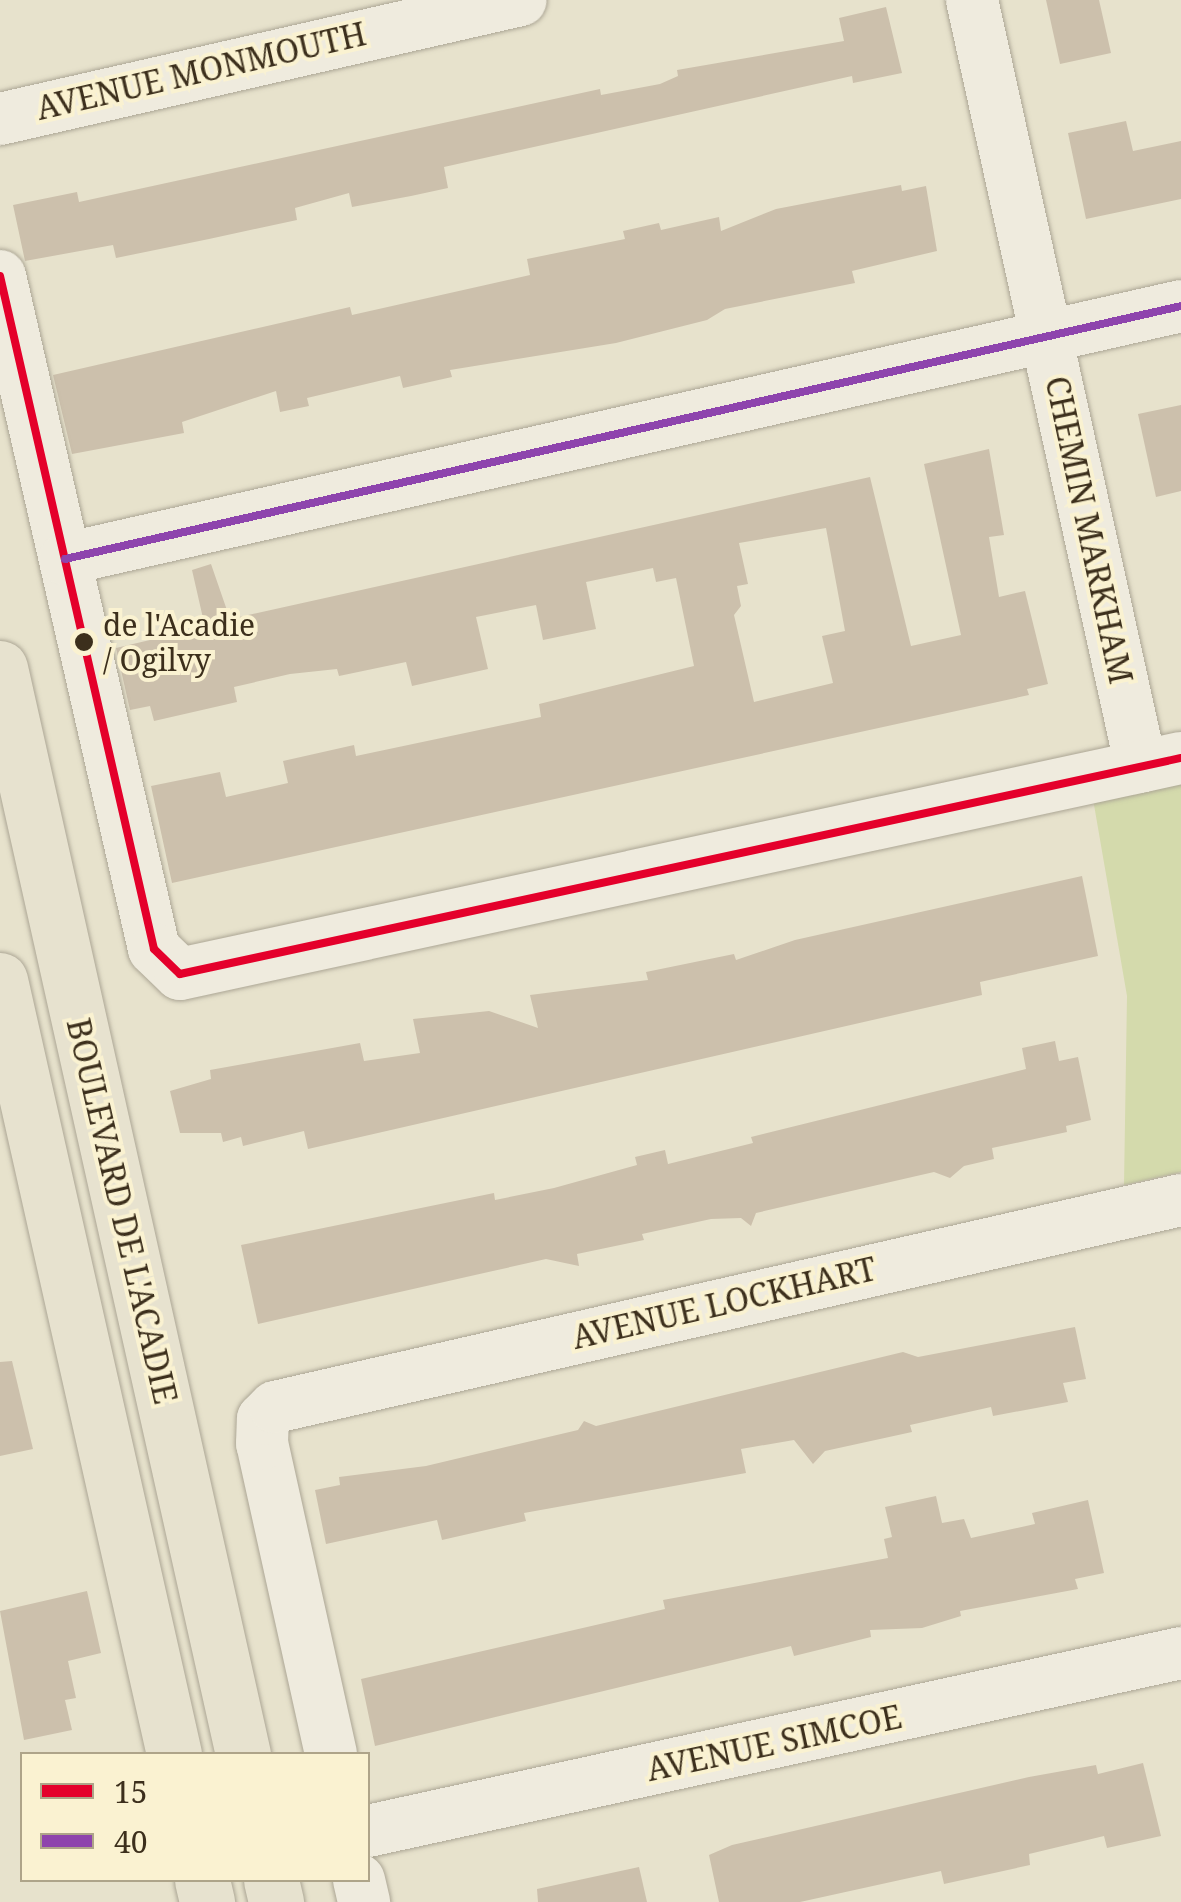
<!DOCTYPE html>
<html>
<head>
<meta charset="utf-8">
<style>
  body { margin:0 }
  #map { position:relative; width:1181px; height:1902px; overflow:hidden; background:#e7e2cc; font-family:"Noto Serif",serif }
  div>[style] { position:absolute }
  .green>* { inset:0; background:#d4daac }
  .building>* { inset:0; background:#ccc0ac }
  .roads { filter:drop-shadow(0 0 2px #aca695) drop-shadow(0 0 2px #aca695) }
  .minor>* { height:52px; margin:-26px; padding:0 26px; transform-origin:26px; border-radius:26px; background:#efebde }
  .major>* { height:55px; margin:-27.5px; padding:0 27.5px; transform-origin:27.5px; border-radius:27.5px; background:#e7e2cf }
  .bus-1>* { height:8px; margin:-4px; padding:0 4px; transform-origin:4px; border-radius:4px; background:#e4002b }
  .bus-2>* { height:8px; margin:-4px; padding:0 4px; transform-origin:4px; border-radius:4px; background:#8e44ad }
  .dots>* { width:28px; height:28px; translate:-50% -50%; box-sizing:border-box; border:5px solid #faf2d1; border-radius:50% }
  span { translate:-50% -50%; white-space:nowrap; text-align:center; line-height:1.15; -webkit-text-stroke:8px #faf2d1; paint-order:stroke }
  .bus-label { font-size:30px; color:#3c2f1c }
  .left { translate:0 -50%; text-align:left }
  .street-label { font-size:32px; color:#3c2f1c }
  .legend { position:absolute; left:20px; top:1752px; width:350px; height:130px; box-sizing:border-box; background:#faf2d1; border:2px solid #aea489; margin:0; padding:12px 18px; list-style:none; font-size:30px; color:#3c2f1c }
  .legend li { display:flex; align-items:center; gap:20px; height:50px }
  .legend b { width:50px; border:2px solid #aea489 }
</style>
</head>
<body>
<div id="map">
  <div class="green">
    <i style="clip-path:polygon(1181px 780px,1181px 1172px,1124px 1185px,1127px 996px,1093px 799px)"></i>
  </div>
  <div class="building">
    <i style="clip-path:polygon(1046px 0,1099px 0,1111px 53px,1060px 64px)"></i>
    <i style="clip-path:polygon(886px 7px,902px 73px,853px 83px,852px 76px,444px 167px,448px 188px,411px 196px,352px 207px,349px 193px,295px 208px,297px 220px,209px 239px,116px 258px,113px 245px,25px 261px,13px 205px,77px 192px,79px 202px,600px 89px,601px 95px,660px 84px,678px 76px,677px 70px,844px 41px,839px 18px)"></i>
    <i style="clip-path:polygon(1126px 121px,1133px 151px,1181px 141px,1181px 199px,1086px 219px,1068px 133px)"></i>
    <i style="clip-path:polygon(901px 185px,902px 191px,926px 186px,937px 251px,852px 271px,855px 283px,725px 309px,707px 320px,616px 343px,450px 370px,452px 377px,403px 388px,400px 376px,307px 398px,309px 406px,280px 412px,276px 391px,182px 422px,184px 433px,72px 454px,53px 375px,350px 307px,352px 315px,530px 275px,527px 259px,625px 239px,623px 231px,659px 223px,661px 230px,719px 217px,721px 231px,776px 209px)"></i>
    <i style="clip-path:polygon(1181px 405px,1181px 491px,1156px 497px,1138px 414px)"></i>
    <i style="clip-path:polygon(evenodd,989px 449px,1004px 535px,989px 537px,999px 597px,1025px 591px,1048px 684px,1027px 689px,1029px 695px,172px 883px,151px 786px,220px 772px,226px 797px,288px 783px,283px 761px,354px 745px,356px 756px,541px 717px,539px 704px,694px 666px,676px 578px,656px 582px,653px 568px,586px 582px,596px 629px,543px 640px,536px 605px,476px 617px,488px 669px,412px 686px,406px 662px,339px 676px,337px 669px,290px 674px,234px 687px,237px 702px,154px 721px,150px 706px,130px 710px,116px 648px,205px 627px,192px 570px,211px 564px,230px 619px,870px 477px,911px 646px,961px 635px,924px 464px,989px 449px,826px 528px,845px 631px,822px 636px,833px 683px,754px 702px,734px 615px,741px 606px,737px 586px,748px 584px,739px 543px,826px 528px)"></i>
    <i style="clip-path:polygon(1082px 876px,1098px 956px,980px 982px,982px 995px,308px 1149px,304px 1131px,243px 1146px,241px 1137px,223px 1142px,221px 1133px,180px 1133px,170px 1091px,211px 1079px,210px 1070px,360px 1043px,364px 1061px,420px 1053px,413px 1019px,489px 1011px,538px 1028px,530px 995px,648px 980px,646px 972px,734px 954px,736px 960px,795px 940px)"></i>
    <i style="clip-path:polygon(1055px 1041px,1059px 1061px,1078px 1057px,1091px 1120px,1066px 1126px,1067px 1132px,992px 1148px,994px 1159px,964px 1166px,950px 1178px,934px 1172px,756px 1213px,751px 1226px,741px 1218px,711px 1219px,642px 1234px,644px 1240px,577px 1254px,579px 1266px,546px 1259px,258px 1324px,241px 1245px,494px 1193px,495px 1200px,554px 1188px,637px 1165px,635px 1157px,665px 1150px,668px 1164px,753px 1143px,751px 1137px,1026px 1069px,1022px 1048px)"></i>
    <i style="clip-path:polygon(1075px 1327px,1086px 1379px,1063px 1383px,1068px 1402px,993px 1416px,991px 1407px,910px 1425px,912px 1432px,825px 1451px,813px 1464px,794px 1440px,741px 1449px,746px 1473px,524px 1513px,526px 1521px,442px 1540px,437px 1520px,326px 1544px,315px 1490px,340px 1485px,339px 1477px,426px 1466px,578px 1430px,584px 1421px,596px 1426px,903px 1352px,918px 1357px)"></i>
    <i style="clip-path:polygon(12px 1361px,33px 1449px,0 1456px,0 1362px)"></i>
    <i style="clip-path:polygon(936px 1496px,942px 1523px,964px 1519px,971px 1538px,1035px 1524px,1032px 1513px,1088px 1500px,1104px 1573px,1075px 1579px,1078px 1589px,960px 1611px,961px 1616px,922px 1628px,870px 1630px,871px 1637px,794px 1656px,791px 1646px,375px 1746px,361px 1679px,665px 1609px,663px 1600px,888px 1558px,884px 1539px,892px 1537px,885px 1507px)"></i>
    <i style="clip-path:polygon(87px 1591px,101px 1653px,68px 1661px,76px 1698px,65px 1700px,72px 1730px,24px 1740px,0 1611px)"></i>
    <i style="clip-path:polygon(1143px 1763px,1161px 1836px,1107px 1848px,1104px 1836px,1029px 1854px,1030px 1865px,944px 1884px,941px 1871px,800px 1902px,719px 1902px,709px 1855px,732px 1845px,1029px 1777px,1096px 1765px,1098px 1774px)"></i>
    <i style="clip-path:polygon(639px 1867px,647px 1902px,538px 1902px,537px 1889px)"></i>
  </div>
  <div class="roads">
    <div class="minor">
      <i style="left:972px;top:0;width:785px;rotate:77.57deg"></i>
      <i style="left:0;top:119px;width:534px;rotate:-12.87deg"></i>
      <i style="left:0;top:276px;width:690px;rotate:77.11deg"></i>
      <i style="left:154px;top:949px;width:36px;rotate:44deg"></i>
      <i style="left:180px;top:974px;width:1024px;rotate:-12.18deg"></i>
      <i style="left:65px;top:559px;width:1144px;rotate:-12.77deg"></i>
      <i style="left:331px;top:1754px;width:318px;rotate:-102.5deg"></i>
      <i style="left:262px;top:1444px;width:25px;rotate:-88deg"></i>
      <i style="left:263px;top:1419px;width:17px;rotate:-45deg"></i>
      <i style="left:275px;top:1407px;width:929px;rotate:-12.87deg"></i>
      <i style="left:368px;top:1831px;width:832px;rotate:-12.35deg"></i>
      <i style="left:359px;top:1880px;width:23px;rotate:77deg"></i>
    </div>
    <div class="major">
      <i style="left:0;top:668px;width:1113px;rotate:77.39deg"></i>
      <i style="left:0;top:980px;width:793px;rotate:77.33deg"></i>
      <i style="left:202px;top:1880px;width:23px;rotate:77deg"></i>
      <i style="left:271px;top:1880px;width:23px;rotate:77deg"></i>
    </div>
  </div>
  <div class="bus-1">
    <i style="left:0;top:276px;width:690px;rotate:77.11deg"></i>
    <i style="left:154px;top:949px;width:36px;rotate:44deg"></i>
    <i style="left:180px;top:974px;width:1024px;rotate:-12.18deg"></i>
  </div>
  <div class="bus-2">
    <i style="left:65px;top:559px;width:1144px;rotate:-12.77deg"></i>
  </div>
  <div class="dots">
    <i style="left:84px;top:642px;background:#3c2f1c"></i>
  </div>
  <div class="bus-label">
    <span class="left" style="left:103px;top:642px">de l'Acadie<br>/ Ogilvy</span>
  </div>
  <div class="street-label">
    <span style="left:201px;top:71px;rotate:-13deg">AVENUE MONMOUTH</span>
    <span style="left:1089px;top:530px;rotate:78deg">CHEMIN MARKHAM</span>
    <span style="left:122px;top:1211px;rotate:77deg">BOULEVARD DE L'ACADIE</span>
    <span style="left:724px;top:1303px;rotate:-13deg">AVENUE LOCKHART</span>
    <span style="left:774px;top:1743px;rotate:-12deg">AVENUE SIMCOE</span>
  </div>
  <ul class="legend">
  <li><b style="height:12px;background:#e4002b"></b>15</li>
  <li><b style="height:12px;background:#8e44ad"></b>40</li>
  </ul>
</div>
</body>
</html>
